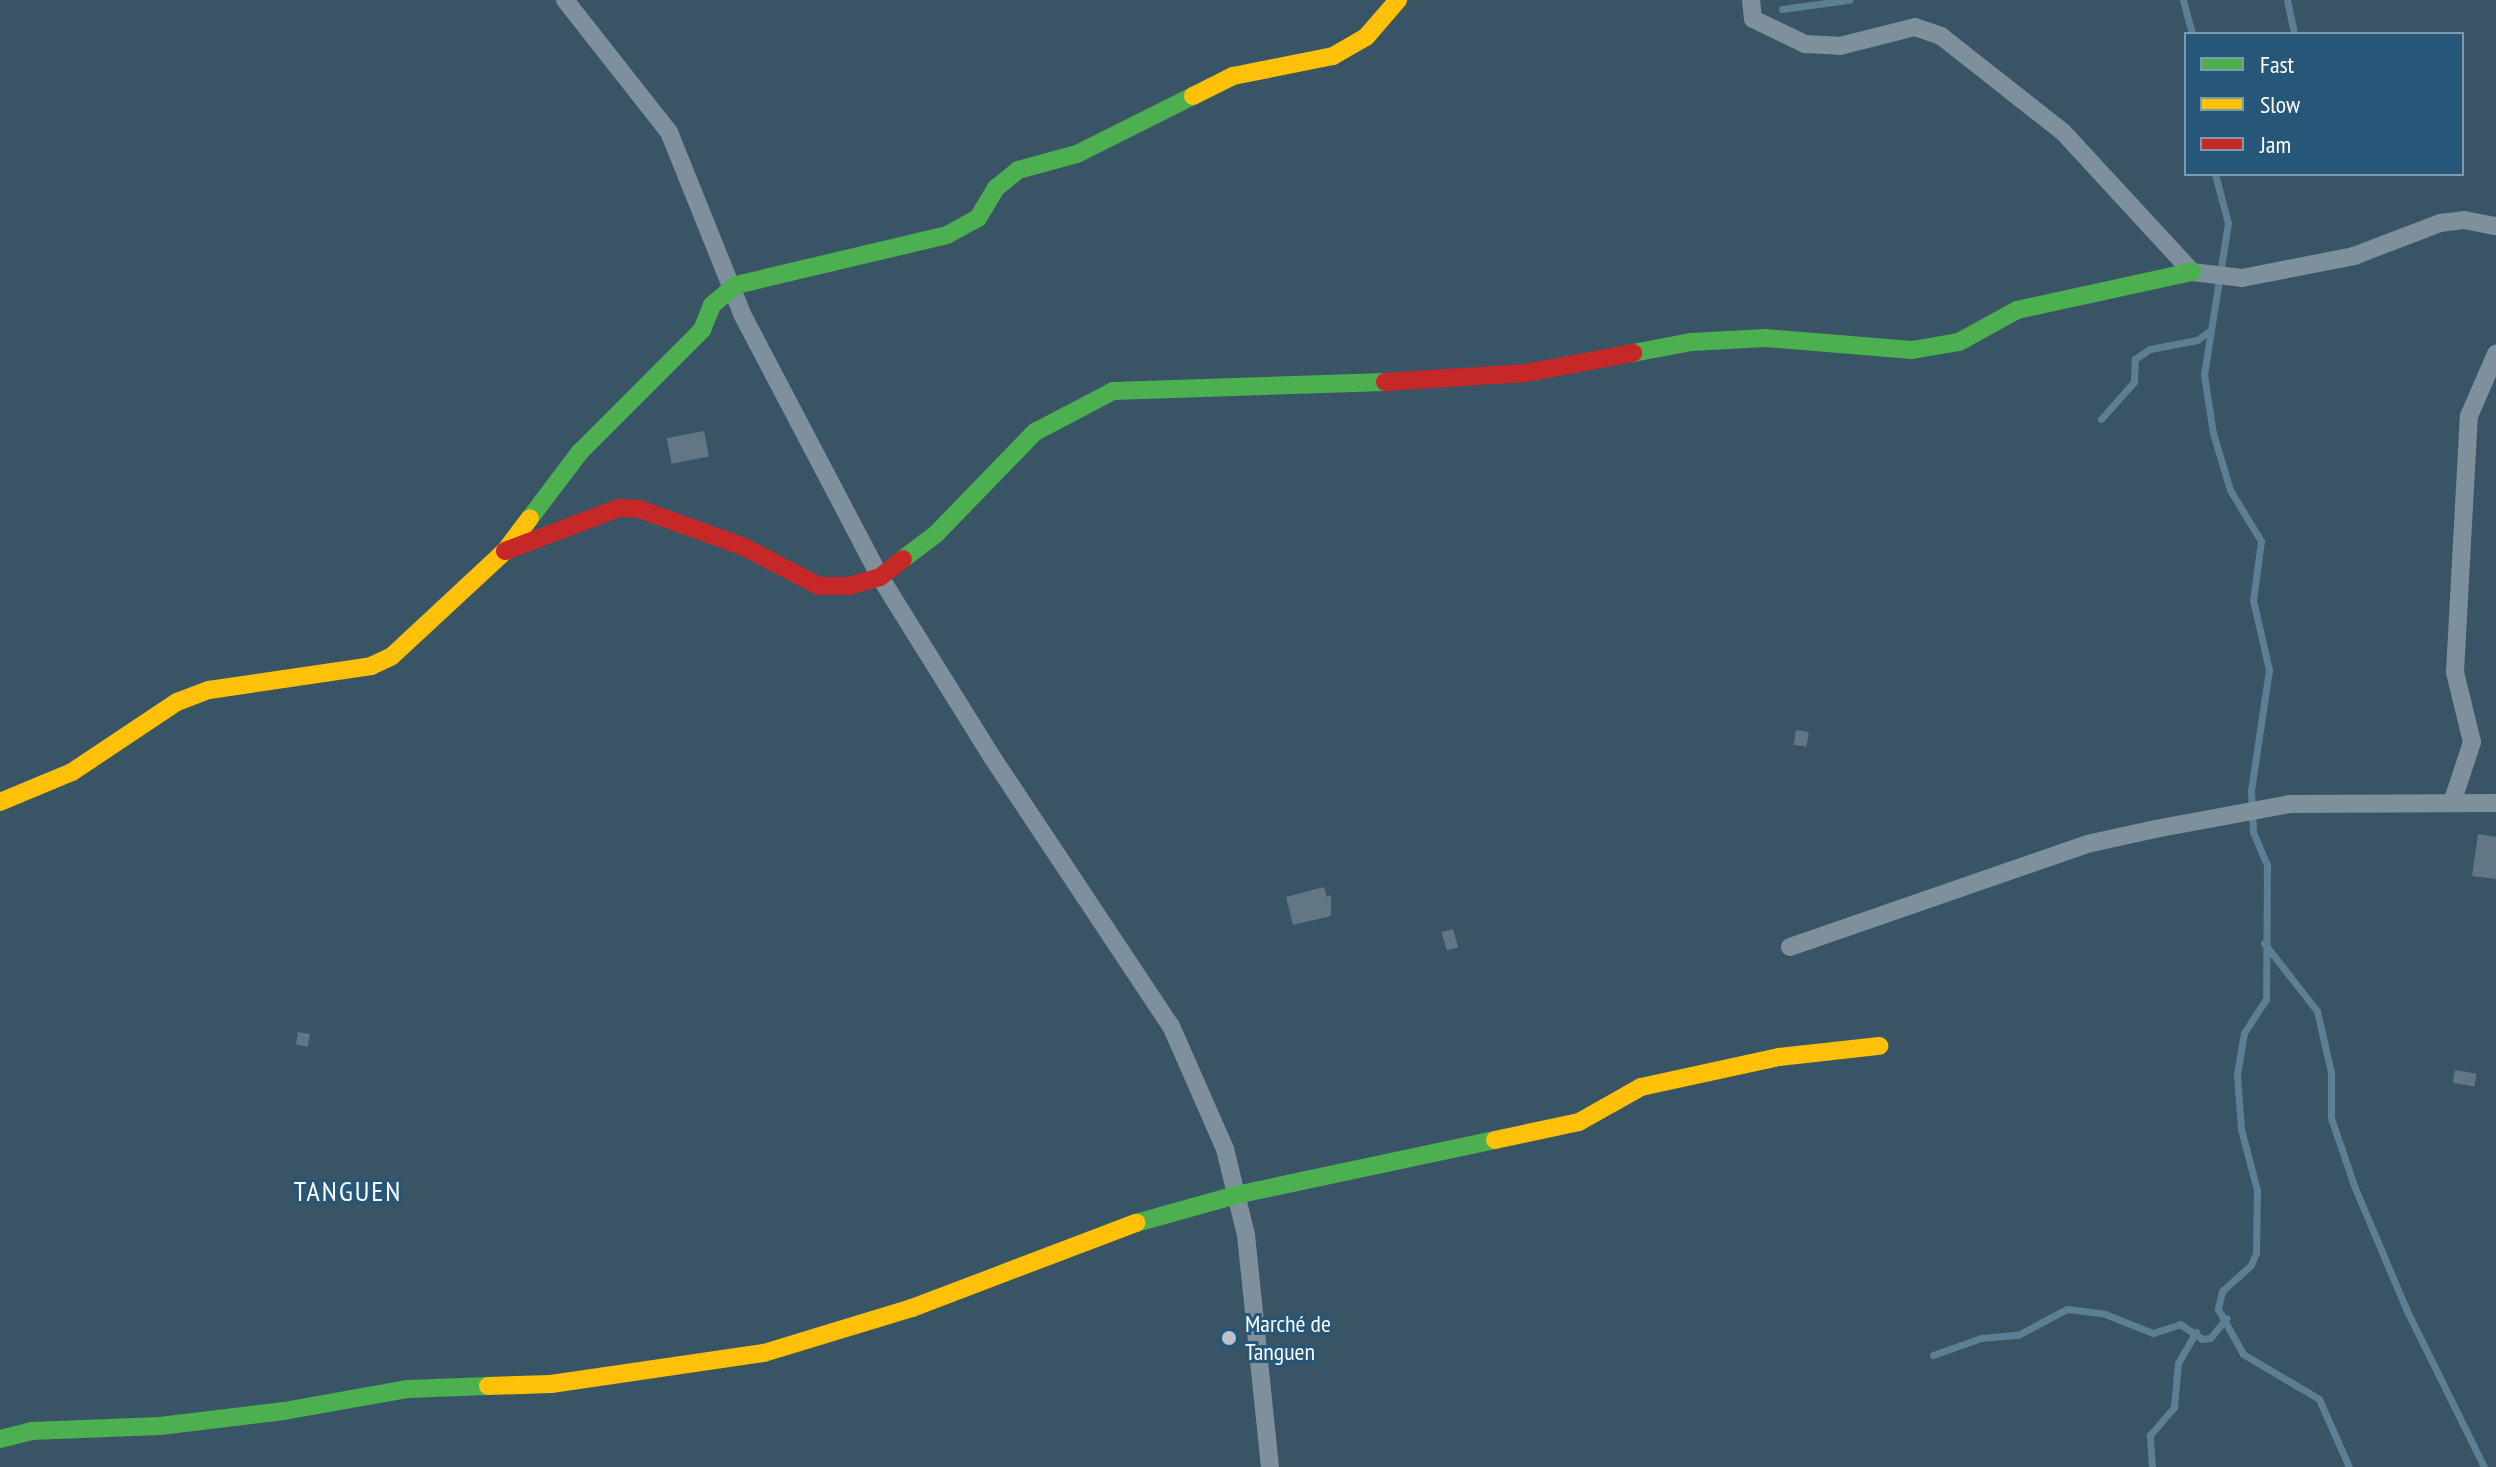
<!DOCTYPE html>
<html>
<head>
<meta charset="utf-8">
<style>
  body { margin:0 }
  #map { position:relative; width:2496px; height:1467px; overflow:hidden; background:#395465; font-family:"PT Sans Narrow",sans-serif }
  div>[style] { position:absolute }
  .stream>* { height:7px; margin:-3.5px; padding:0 3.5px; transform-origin:3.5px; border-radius:3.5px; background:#5c7f96 }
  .building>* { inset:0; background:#627683; transform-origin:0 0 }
  .street>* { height:18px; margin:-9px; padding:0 9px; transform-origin:9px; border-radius:9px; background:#7d909c }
  .fast>* { height:18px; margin:-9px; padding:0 9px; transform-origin:9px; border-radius:9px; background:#4caf50 }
  .slow>* { height:18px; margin:-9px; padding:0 9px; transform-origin:9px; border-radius:9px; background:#ffc107 }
  .jam>* { height:18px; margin:-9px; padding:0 9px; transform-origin:9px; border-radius:9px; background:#c62828 }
  .dots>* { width:22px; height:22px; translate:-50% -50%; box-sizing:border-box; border:4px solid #265778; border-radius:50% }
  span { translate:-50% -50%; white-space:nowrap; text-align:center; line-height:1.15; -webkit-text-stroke:6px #265778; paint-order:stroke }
  .poi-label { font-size:24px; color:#fff }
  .left { translate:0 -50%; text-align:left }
  .quarter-label { font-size:28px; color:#fff; letter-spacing:2px }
  .legend { position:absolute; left:2184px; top:32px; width:280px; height:144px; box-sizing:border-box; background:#265778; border:2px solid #7d9aae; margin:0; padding:10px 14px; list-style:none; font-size:24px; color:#fff }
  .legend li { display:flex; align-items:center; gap:16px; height:40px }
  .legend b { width:40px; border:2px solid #7d9aae }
</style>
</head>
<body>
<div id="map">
  <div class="stream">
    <i style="left:2183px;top:0;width:35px;rotate:75deg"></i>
    <i style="left:2287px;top:0;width:30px;rotate:78deg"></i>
    <i style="left:1782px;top:9px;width:68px;rotate:-7.7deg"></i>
    <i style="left:2215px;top:174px;width:51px;rotate:75.1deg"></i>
    <i style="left:2228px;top:223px;width:154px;rotate:99deg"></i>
    <i style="left:2204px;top:375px;width:59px;rotate:81.2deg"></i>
    <i style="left:2213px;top:433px;width:59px;rotate:73.4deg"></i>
    <i style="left:2230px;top:490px;width:60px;rotate:58.7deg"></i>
    <i style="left:2261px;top:541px;width:60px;rotate:97.7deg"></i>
    <i style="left:2253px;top:600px;width:72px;rotate:77.1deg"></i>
    <i style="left:2269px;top:670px;width:122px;rotate:98.5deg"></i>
    <i style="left:2251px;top:791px;width:41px;rotate:87.2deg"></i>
    <i style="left:2253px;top:832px;width:36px;rotate:67deg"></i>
    <i style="left:2267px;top:865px;width:134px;rotate:90.4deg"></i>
    <i style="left:2266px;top:999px;width:40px;rotate:122.9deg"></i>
    <i style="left:2244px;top:1033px;width:43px;rotate:99.5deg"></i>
    <i style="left:2237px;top:1075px;width:54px;rotate:85.8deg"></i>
    <i style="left:2241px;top:1129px;width:63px;rotate:75.3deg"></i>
    <i style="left:2257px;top:1190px;width:63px;rotate:90.9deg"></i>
    <i style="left:2256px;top:1253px;width:13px;rotate:113deg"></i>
    <i style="left:2251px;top:1265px;width:39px;rotate:138deg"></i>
    <i style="left:2222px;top:1291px;width:18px;rotate:103deg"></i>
    <i style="left:2218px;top:1309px;width:51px;rotate:60.9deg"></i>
    <i style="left:2243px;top:1354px;width:88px;rotate:30.6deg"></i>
    <i style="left:2319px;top:1399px;width:74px;rotate:66.2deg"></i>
    <i style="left:2101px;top:419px;width:50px;rotate:-48.3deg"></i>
    <i style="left:2134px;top:382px;width:23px;rotate:-88deg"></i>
    <i style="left:2135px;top:359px;width:18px;rotate:-34deg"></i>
    <i style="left:2150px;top:349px;width:48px;rotate:-10.8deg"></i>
    <i style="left:2197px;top:340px;width:17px;rotate:-36deg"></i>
    <i style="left:2264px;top:943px;width:86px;rotate:52.1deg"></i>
    <i style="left:2317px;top:1011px;width:63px;rotate:77.1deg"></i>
    <i style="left:2331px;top:1072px;width:46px;rotate:90deg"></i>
    <i style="left:2331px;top:1118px;width:74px;rotate:71.1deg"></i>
    <i style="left:2355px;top:1188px;width:134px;rotate:67.1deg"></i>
    <i style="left:2407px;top:1311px;width:174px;rotate:63.7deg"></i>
    <i style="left:1933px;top:1355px;width:51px;rotate:-19.5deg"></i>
    <i style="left:1981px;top:1338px;width:37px;rotate:-5deg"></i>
    <i style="left:2018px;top:1335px;width:55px;rotate:-28deg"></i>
    <i style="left:2067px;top:1309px;width:38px;rotate:7deg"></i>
    <i style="left:2105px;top:1314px;width:52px;rotate:21.6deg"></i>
    <i style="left:2153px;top:1333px;width:28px;rotate:-18deg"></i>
    <i style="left:2180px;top:1324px;width:27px;rotate:34deg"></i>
    <i style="left:2202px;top:1339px;width:8px;rotate:-7deg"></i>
    <i style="left:2210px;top:1338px;width:26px;rotate:-50deg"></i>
    <i style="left:2152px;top:1467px;width:32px;rotate:-94deg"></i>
    <i style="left:2150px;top:1435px;width:37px;rotate:-49deg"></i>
    <i style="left:2174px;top:1407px;width:44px;rotate:-84.8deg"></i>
    <i style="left:2178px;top:1363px;width:36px;rotate:-60deg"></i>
  </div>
  <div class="building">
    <i style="left:704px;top:431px;width:26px;height:38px;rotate:79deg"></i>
    <i style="left:1796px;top:730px;width:13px;height:15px;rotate:9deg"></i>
    <i style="clip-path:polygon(2478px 834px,2496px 837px,2496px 879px,2472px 876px)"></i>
    <i style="clip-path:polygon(1324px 887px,1327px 897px,1331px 895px,1331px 916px,1293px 925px,1286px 897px)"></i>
    <i style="left:1453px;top:929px;width:19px;height:12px;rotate:74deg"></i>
    <i style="left:298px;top:1032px;width:12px;height:13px;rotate:9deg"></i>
    <i style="left:2455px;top:1070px;width:22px;height:13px;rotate:10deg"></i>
  </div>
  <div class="street">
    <i style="left:565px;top:0;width:168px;rotate:51.8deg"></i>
    <i style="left:669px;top:132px;width:196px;rotate:68.1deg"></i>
    <i style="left:742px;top:314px;width:297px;rotate:62.3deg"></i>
    <i style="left:880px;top:577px;width:212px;rotate:58.1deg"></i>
    <i style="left:992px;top:757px;width:323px;rotate:56.4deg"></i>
    <i style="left:1171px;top:1026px;width:134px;rotate:66.3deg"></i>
    <i style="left:1225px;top:1149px;width:89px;rotate:76.3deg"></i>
    <i style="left:1246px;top:1235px;width:233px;rotate:84.1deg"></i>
    <i style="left:1751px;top:0;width:19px;rotate:84deg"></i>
    <i style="left:1753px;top:19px;width:58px;rotate:25.7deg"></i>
    <i style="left:1805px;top:44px;width:35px;rotate:3deg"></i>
    <i style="left:1840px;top:46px;width:77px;rotate:-14.2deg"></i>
    <i style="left:1915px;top:27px;width:28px;rotate:19deg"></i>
    <i style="left:1941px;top:36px;width:155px;rotate:38.2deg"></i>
    <i style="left:2063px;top:132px;width:190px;rotate:47.3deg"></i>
    <i style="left:2192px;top:272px;width:50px;rotate:6.8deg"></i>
    <i style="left:2242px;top:278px;width:114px;rotate:-11.1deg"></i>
    <i style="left:2354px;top:256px;width:92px;rotate:-21deg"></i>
    <i style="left:2440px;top:223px;width:24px;rotate:-7deg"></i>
    <i style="left:2464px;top:220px;width:33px;rotate:11deg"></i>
    <i style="left:2452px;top:803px;width:64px;rotate:-71.8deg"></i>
    <i style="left:2472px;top:742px;width:72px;rotate:-103.7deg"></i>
    <i style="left:2455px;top:672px;width:256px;rotate:-86.9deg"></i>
    <i style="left:2469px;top:416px;width:68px;rotate:-66.5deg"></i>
    <i style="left:1790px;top:947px;width:314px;rotate:-19.1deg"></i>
    <i style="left:2087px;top:844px;width:70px;rotate:-12.4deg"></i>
    <i style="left:2155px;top:829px;width:137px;rotate:-10.5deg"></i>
    <i style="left:2290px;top:804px;width:206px;rotate:-0.3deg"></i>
  </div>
  <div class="fast">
    <i style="left:1633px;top:353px;width:60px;rotate:-10.6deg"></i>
    <i style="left:1692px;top:342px;width:73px;rotate:-3.1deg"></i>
    <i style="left:1765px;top:338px;width:147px;rotate:4.7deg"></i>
    <i style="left:1912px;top:350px;width:48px;rotate:-9.7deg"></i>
    <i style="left:1959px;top:342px;width:66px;rotate:-28.9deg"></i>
    <i style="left:2017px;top:310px;width:179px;rotate:-12.3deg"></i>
    <i style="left:530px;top:518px;width:83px;rotate:-52.9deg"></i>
    <i style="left:580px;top:452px;width:173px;rotate:-45deg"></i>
    <i style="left:702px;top:330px;width:27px;rotate:-68deg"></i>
    <i style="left:712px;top:305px;width:31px;rotate:-40deg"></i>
    <i style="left:736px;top:285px;width:217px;rotate:-13.3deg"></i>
    <i style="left:947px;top:235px;width:35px;rotate:-29deg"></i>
    <i style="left:978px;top:218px;width:35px;rotate:-59deg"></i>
    <i style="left:996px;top:188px;width:28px;rotate:-39deg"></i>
    <i style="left:1018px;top:170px;width:61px;rotate:-15.2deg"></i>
    <i style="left:1077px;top:154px;width:130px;rotate:-26.6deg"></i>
    <i style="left:903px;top:559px;width:41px;rotate:-37.1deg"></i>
    <i style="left:936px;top:534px;width:142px;rotate:-45.9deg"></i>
    <i style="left:1035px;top:432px;width:88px;rotate:-27.7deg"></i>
    <i style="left:1113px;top:391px;width:272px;rotate:-1.9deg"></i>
    <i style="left:1136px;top:1223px;width:104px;rotate:-15.6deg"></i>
    <i style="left:1236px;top:1195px;width:265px;rotate:-12deg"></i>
    <i style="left:0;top:1439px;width:32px;rotate:-14deg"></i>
    <i style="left:31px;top:1431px;width:129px;rotate:-2.2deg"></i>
    <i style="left:160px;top:1426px;width:125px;rotate:-6.9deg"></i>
    <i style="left:284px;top:1411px;width:126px;rotate:-10.1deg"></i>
    <i style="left:408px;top:1389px;width:80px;rotate:-2.1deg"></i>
  </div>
  <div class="slow">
    <i style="left:1193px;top:96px;width:45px;rotate:-26.6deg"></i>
    <i style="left:1233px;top:76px;width:102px;rotate:-11.3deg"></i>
    <i style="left:1333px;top:56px;width:38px;rotate:-30deg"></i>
    <i style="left:1366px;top:37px;width:49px;rotate:-49.1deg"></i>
    <i style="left:0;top:802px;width:78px;rotate:-22.6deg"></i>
    <i style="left:72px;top:772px;width:126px;rotate:-33.7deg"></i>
    <i style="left:177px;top:702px;width:34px;rotate:-21deg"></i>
    <i style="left:209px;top:690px;width:164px;rotate:-8.4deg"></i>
    <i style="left:371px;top:666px;width:23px;rotate:-25deg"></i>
    <i style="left:392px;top:656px;width:154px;rotate:-42.9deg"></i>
    <i style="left:505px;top:551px;width:41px;rotate:-52.9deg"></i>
    <i style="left:1495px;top:1140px;width:86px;rotate:-12.1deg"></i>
    <i style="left:1579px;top:1122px;width:71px;rotate:-29.4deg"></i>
    <i style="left:1641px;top:1087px;width:141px;rotate:-12.3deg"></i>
    <i style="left:1779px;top:1057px;width:101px;rotate:-6.3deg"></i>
    <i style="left:488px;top:1386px;width:63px;rotate:-1.8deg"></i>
    <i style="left:551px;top:1384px;width:215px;rotate:-8.3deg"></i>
    <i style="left:764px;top:1353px;width:155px;rotate:-16.9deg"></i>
    <i style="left:912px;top:1308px;width:240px;rotate:-20.8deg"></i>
  </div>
  <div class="jam">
    <i style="left:1385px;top:382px;width:141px;rotate:-3.7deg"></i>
    <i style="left:1526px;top:373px;width:109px;rotate:-10.6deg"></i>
    <i style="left:505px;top:551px;width:122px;rotate:-20.7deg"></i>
    <i style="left:619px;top:508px;width:20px;rotate:3deg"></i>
    <i style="left:639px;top:509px;width:109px;rotate:19.8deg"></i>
    <i style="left:742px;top:546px;width:87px;rotate:27.5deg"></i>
    <i style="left:819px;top:586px;width:30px"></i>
    <i style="left:849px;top:586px;width:32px;rotate:-16deg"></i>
    <i style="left:880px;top:577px;width:29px;rotate:-38deg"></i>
  </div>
  <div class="dots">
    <i style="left:1229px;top:1338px;background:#bac3c9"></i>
  </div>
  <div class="poi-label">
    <span class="left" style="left:1245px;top:1338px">Marché de<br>Tanguen</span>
  </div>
  <div class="quarter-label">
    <span style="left:348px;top:1191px">TANGUEN</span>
  </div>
  <ul class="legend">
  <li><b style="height:10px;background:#4caf50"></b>Fast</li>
  <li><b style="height:10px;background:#ffc107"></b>Slow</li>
  <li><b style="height:10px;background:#c62828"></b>Jam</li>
  </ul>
</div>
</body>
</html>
